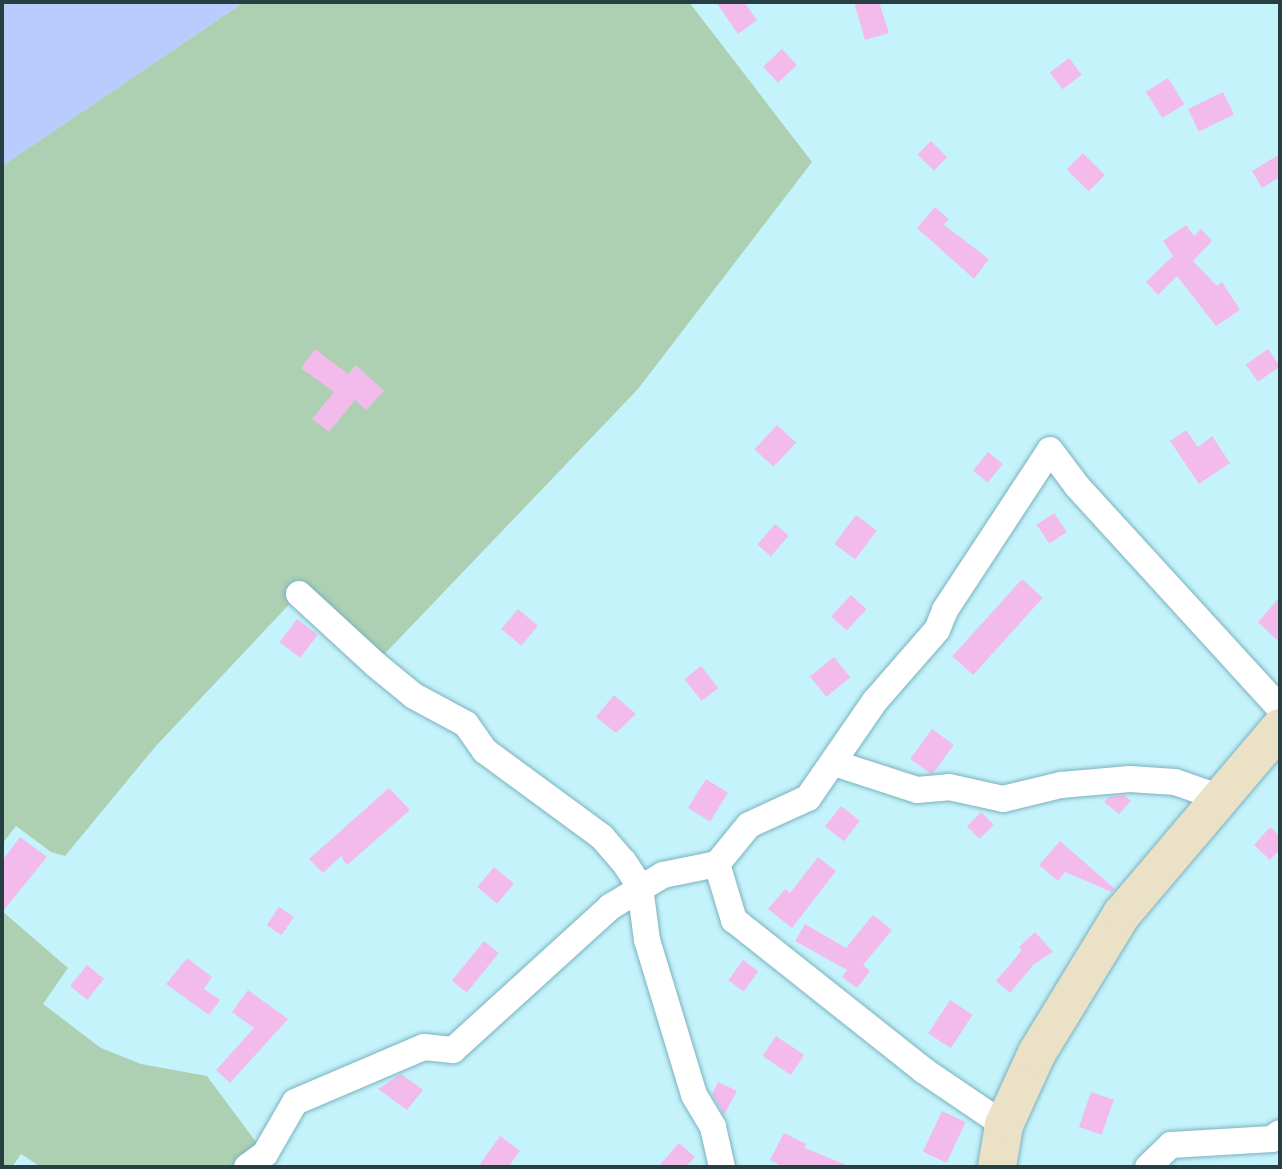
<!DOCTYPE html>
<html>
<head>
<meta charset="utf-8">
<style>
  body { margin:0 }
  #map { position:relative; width:1282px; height:1169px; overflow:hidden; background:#c5f3fc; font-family:Overpass,sans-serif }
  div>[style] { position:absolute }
  .green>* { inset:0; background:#add0b3 }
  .water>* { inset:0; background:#bacbfd }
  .building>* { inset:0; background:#f2bbec; transform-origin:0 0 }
  .roads { filter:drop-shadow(0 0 2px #7ab2bd) drop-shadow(0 0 2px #7ab2bd) }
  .minor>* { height:26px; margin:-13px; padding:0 13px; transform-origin:13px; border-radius:13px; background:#fff }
  .secondary>* { height:38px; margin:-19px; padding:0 19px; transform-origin:19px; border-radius:19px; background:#eae1c7 }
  span { translate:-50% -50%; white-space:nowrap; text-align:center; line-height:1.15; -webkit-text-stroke:6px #eef9fb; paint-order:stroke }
  .frame { position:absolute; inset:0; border:4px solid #273f43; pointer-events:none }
</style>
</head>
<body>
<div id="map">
  <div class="green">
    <i style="clip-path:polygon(244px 2px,689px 2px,812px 162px,638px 389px,375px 664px,299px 594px,155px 747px,65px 856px,51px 852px,16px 826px,2px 844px,2px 166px)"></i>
    <i style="clip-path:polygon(2px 911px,68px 968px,43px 1004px,101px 1048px,141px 1064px,207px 1076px,265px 1154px,247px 1167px,41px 1167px,21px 1154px,12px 1167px,2px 1167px)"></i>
  </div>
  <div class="water">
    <i style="clip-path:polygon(2px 2px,244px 2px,2px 166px)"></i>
  </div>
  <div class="building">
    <i style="clip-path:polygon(716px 2px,744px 2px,757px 20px,738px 34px)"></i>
    <i style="clip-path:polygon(854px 2px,879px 2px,889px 33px,865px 40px)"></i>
    <i style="left:782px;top:49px;width:22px;height:26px;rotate:47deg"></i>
    <i style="left:1069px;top:58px;width:21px;height:24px;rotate:53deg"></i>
    <i style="left:1168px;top:78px;width:31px;height:26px;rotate:58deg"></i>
    <i style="left:1223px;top:92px;width:25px;height:39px;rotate:64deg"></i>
    <i style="left:931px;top:141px;width:23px;height:19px;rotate:45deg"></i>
    <i style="left:1083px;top:153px;width:31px;height:23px;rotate:45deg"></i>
    <i style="clip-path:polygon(1280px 154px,1280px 177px,1262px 188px,1252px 171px)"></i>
    <i style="clip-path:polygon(935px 207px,949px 219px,944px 225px,989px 259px,974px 279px,917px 228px)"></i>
    <i style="clip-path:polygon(1186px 225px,1194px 236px,1201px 229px,1212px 241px,1193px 261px,1217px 286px,1222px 282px,1240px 310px,1216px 326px,1177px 276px,1158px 295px,1146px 282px,1173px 256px,1163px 241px)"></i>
    <i style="clip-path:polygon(315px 349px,348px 374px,356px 365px,384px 391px,366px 410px,355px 400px,329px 432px,312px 419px,334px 392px,301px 368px)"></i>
    <i style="left:1268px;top:349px;width:21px;height:27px;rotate:55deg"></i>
    <i style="left:777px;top:425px;width:26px;height:33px;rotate:43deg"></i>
    <i style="clip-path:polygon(1186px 430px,1198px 447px,1212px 436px,1230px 463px,1199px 484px,1170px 441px)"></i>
    <i style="left:988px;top:452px;width:19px;height:24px;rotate:39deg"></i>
    <i style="left:1054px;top:513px;width:23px;height:21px;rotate:56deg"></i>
    <i style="left:856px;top:515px;width:26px;height:36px;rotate:37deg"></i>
    <i style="left:775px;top:524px;width:18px;height:27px;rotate:41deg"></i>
    <i style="left:1022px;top:579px;width:28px;height:104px;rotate:42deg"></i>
    <i style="left:851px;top:595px;width:21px;height:29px;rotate:43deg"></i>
    <i style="clip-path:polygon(1280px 597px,1280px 643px,1258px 622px)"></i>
    <i style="left:518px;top:609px;width:26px;height:26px;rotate:40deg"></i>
    <i style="left:297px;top:619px;width:26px;height:29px;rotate:37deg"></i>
    <i style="left:834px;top:657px;width:26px;height:31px;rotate:51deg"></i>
    <i style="left:701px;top:666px;width:28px;height:21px;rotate:52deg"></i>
    <i style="clip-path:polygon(614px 695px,636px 714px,616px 733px,596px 717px)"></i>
    <i style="left:932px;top:729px;width:27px;height:37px;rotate:36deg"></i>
    <i style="left:706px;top:779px;width:26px;height:34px;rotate:32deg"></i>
    <i style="clip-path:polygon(389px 788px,410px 810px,347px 865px,341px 856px,323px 873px,309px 859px)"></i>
    <i style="clip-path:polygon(1124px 795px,1131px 801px,1119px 814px,1104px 802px,1109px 797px)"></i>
    <i style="left:841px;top:806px;width:24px;height:26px;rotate:38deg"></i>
    <i style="left:981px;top:812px;width:18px;height:20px;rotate:45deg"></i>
    <i style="clip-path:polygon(1270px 827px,1280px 836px,1280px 849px,1270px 860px,1254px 845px)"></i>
    <i style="clip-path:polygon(20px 837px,47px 857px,2px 912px,2px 861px)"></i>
    <i style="clip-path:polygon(1060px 841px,1115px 889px,1112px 892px,1065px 872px,1058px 881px,1039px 865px)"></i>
    <i style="clip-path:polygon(818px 857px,836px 871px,792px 928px,768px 909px,785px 889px,790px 893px)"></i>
    <i style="left:494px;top:867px;width:26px;height:26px;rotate:40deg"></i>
    <i style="left:279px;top:907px;width:18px;height:22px;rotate:34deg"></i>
    <i style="clip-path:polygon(873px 915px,892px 930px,863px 965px,870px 971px,857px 988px,842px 977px,847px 970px,795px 941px,805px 924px,846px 948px)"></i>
    <i style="clip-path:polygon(1035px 932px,1053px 952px,1034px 964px,1010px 993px,996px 981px,1022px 950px,1019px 947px)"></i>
    <i style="left:484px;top:941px;width:19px;height:51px;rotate:39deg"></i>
    <i style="clip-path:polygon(187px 958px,212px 977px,204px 989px,220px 1000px,209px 1015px,166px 984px)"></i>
    <i style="left:743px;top:960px;width:19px;height:25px;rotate:36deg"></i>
    <i style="left:87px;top:965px;width:22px;height:27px;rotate:39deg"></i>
    <i style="clip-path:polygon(248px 990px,288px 1019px,230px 1083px,216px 1070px,254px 1028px,232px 1012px)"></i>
    <i style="left:950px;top:1000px;width:27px;height:40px;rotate:33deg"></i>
    <i style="left:776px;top:1036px;width:34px;height:24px;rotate:34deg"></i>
    <i style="clip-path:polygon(401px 1074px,423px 1090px,407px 1110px,378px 1089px)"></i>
    <i style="clip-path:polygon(718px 1082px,737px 1091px,724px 1115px,712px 1094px)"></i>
    <i style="left:1091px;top:1092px;width:24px;height:37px;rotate:19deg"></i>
    <i style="left:942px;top:1111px;width:26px;height:45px;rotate:25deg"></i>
    <i style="clip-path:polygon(784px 1133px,806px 1144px,805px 1148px,851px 1167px,783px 1167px,770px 1160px)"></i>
    <i style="clip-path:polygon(500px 1136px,520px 1151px,508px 1167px,478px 1167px)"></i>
    <i style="clip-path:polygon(679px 1143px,695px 1157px,686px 1167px,658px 1167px)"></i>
  </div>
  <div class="roads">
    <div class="minor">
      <i style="left:299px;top:594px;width:103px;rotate:42.6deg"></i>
      <i style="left:375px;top:664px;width:50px;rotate:39.4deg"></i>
      <i style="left:414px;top:696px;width:59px;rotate:28.3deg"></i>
      <i style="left:466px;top:724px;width:33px;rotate:55deg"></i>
      <i style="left:485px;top:751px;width:145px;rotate:36.3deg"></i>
      <i style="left:602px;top:837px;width:33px;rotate:49deg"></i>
      <i style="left:624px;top:862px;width:30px;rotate:57deg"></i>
      <i style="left:640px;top:887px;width:53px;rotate:82.5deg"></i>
      <i style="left:647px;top:940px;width:162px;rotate:73.1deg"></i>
      <i style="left:694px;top:1095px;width:37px;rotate:59deg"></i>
      <i style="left:713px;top:1127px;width:41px;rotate:77.3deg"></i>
      <i style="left:834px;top:763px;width:87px;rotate:18deg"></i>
      <i style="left:917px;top:790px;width:32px;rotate:-5deg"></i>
      <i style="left:949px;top:787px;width:55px;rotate:12.5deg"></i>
      <i style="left:1003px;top:799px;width:60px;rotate:-13.6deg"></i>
      <i style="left:1061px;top:785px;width:69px;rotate:-5deg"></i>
      <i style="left:1130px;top:779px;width:45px;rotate:3.8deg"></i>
      <i style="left:1175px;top:782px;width:46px;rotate:19.2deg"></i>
      <i style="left:717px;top:864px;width:59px;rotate:73.1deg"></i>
      <i style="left:734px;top:920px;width:241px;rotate:38.4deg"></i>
      <i style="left:923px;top:1070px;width:98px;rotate:34.2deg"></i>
      <i style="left:247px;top:1167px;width:22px;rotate:-36deg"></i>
      <i style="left:265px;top:1154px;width:60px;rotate:-60deg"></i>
      <i style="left:295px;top:1102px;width:140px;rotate:-23.1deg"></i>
      <i style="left:424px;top:1047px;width:29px;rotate:6deg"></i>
      <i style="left:453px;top:1050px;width:212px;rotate:-42.3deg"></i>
      <i style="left:610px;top:907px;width:62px;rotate:-31.1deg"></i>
      <i style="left:663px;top:875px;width:55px;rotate:-11.5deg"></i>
      <i style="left:717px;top:864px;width:50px;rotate:-50.6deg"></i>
      <i style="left:749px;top:825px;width:65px;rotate:-24.6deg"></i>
      <i style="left:808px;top:798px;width:118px;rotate:-55.4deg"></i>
      <i style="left:875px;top:701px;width:94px;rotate:-48.9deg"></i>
      <i style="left:937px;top:630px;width:22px;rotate:-68deg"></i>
      <i style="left:945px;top:610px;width:191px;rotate:-56.7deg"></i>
      <i style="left:1050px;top:450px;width:45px;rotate:53.1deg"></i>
      <i style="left:1077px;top:486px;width:301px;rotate:47.6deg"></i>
      <i style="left:1148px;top:1167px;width:32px;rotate:-44deg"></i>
      <i style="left:1171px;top:1145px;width:101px;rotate:-3.4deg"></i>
      <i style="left:1272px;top:1139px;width:10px;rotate:-37deg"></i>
    </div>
    <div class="secondary">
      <i style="left:997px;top:1167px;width:43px;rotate:-80.5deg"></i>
      <i style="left:1004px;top:1125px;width:79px;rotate:-65.4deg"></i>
      <i style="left:1037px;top:1053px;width:163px;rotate:-58.6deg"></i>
      <i style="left:1122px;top:914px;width:244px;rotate:-49.7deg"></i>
    </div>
  </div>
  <div class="frame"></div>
</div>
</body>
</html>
